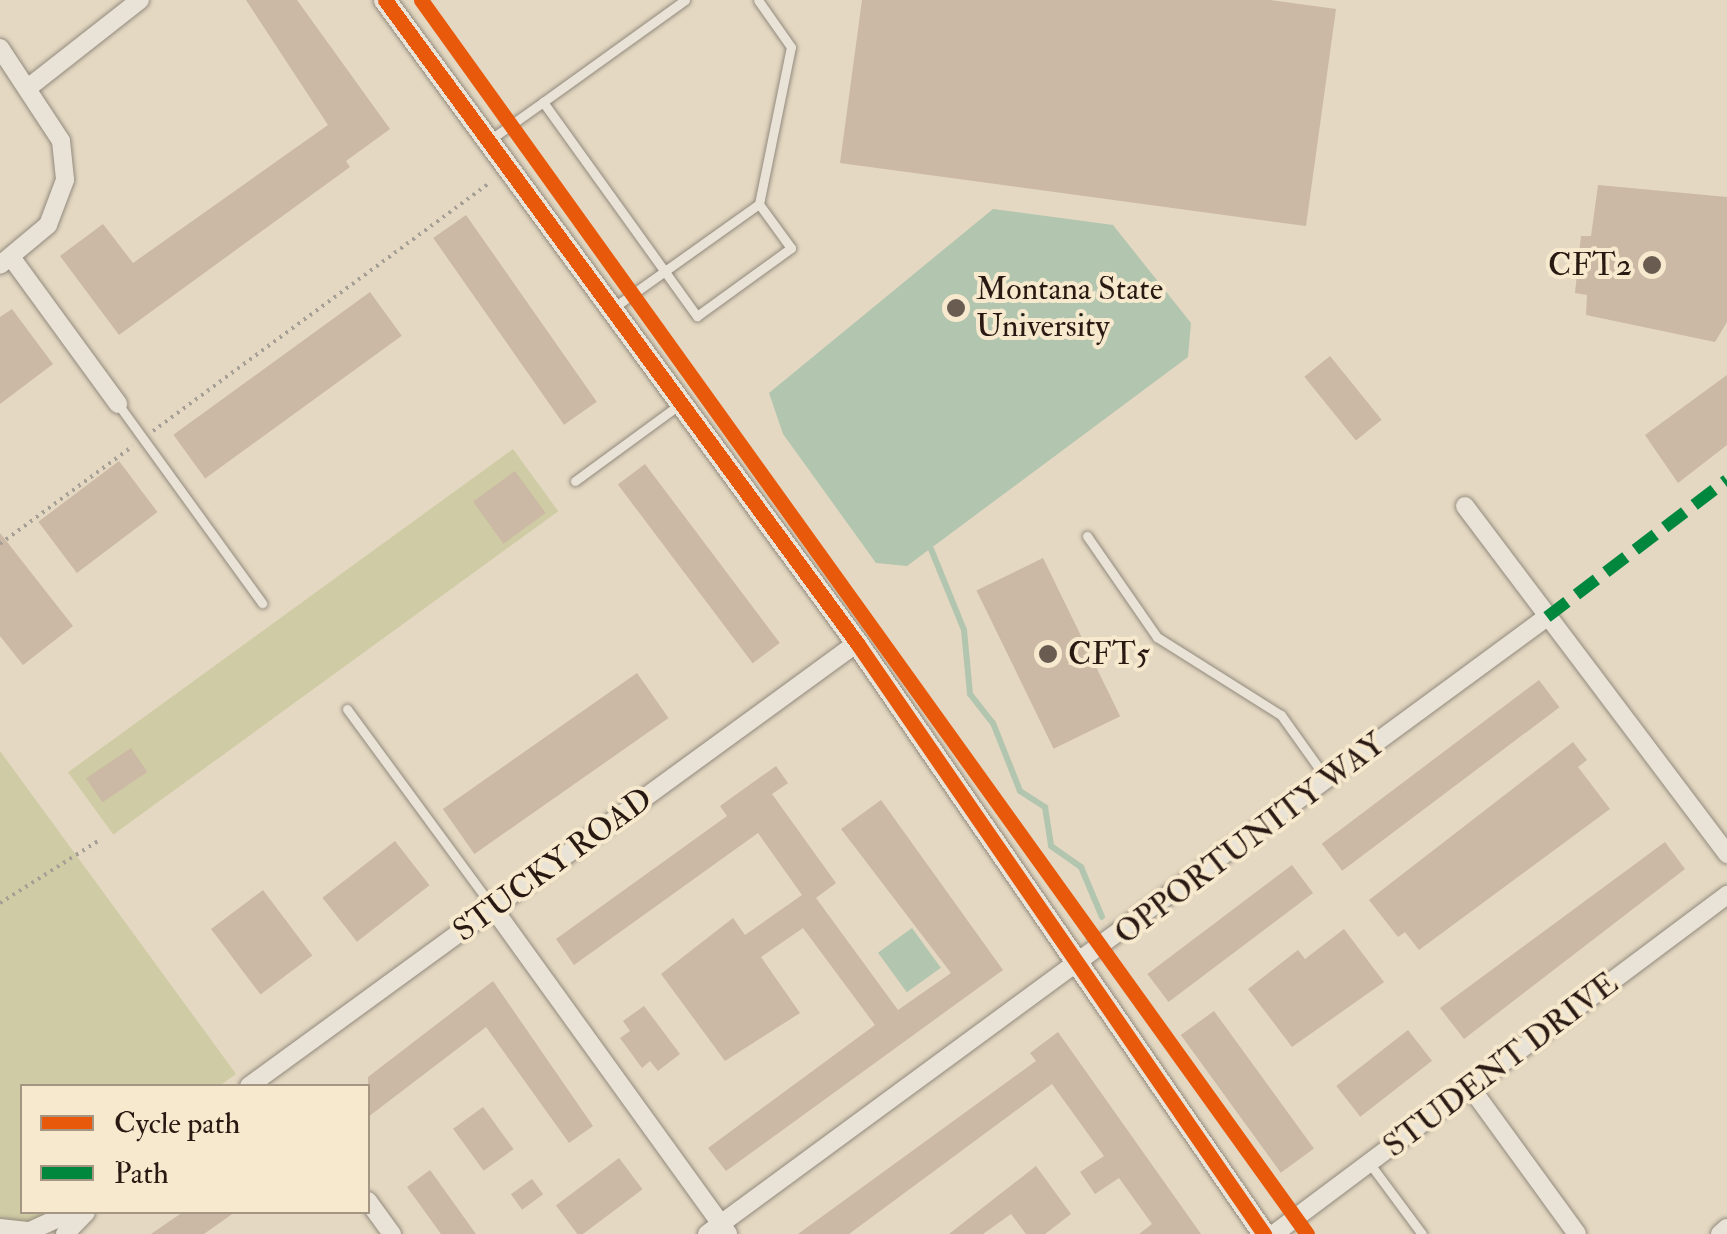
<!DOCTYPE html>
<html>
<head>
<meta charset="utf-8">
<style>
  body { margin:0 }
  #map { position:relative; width:1727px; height:1234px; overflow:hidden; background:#e4d8c2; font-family:"IM FELL Double Pica",serif }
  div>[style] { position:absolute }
  .green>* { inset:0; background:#cfcba4; transform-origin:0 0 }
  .water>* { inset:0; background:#b2c5af; transform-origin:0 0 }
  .stream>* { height:6px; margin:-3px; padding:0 3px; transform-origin:3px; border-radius:3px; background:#b2c5af }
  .building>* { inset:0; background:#cbb8a5; transform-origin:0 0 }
  .path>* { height:4px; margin-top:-2px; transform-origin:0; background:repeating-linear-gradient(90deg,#a59f96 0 2.5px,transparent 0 7.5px) }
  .roads { filter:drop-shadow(0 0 2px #938a7d) drop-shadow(0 0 2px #938a7d) }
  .lane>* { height:9px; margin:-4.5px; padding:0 4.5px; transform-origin:4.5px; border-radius:4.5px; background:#e9e3d7 }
  .street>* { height:18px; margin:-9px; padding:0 9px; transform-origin:9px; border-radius:9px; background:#e9e3d7 }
  .secondary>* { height:22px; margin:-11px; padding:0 11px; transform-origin:11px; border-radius:11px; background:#e9e3d7 }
  .quiet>* { height:12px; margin-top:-6px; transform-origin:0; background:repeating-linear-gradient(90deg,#00873e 0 25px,transparent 0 37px) }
  .cycleway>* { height:15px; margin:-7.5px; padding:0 7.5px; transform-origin:7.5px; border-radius:7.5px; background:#e8590c }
  .dots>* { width:28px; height:28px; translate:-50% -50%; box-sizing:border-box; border:5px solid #f7e9ce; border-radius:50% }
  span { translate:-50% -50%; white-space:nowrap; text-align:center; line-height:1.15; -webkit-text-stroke:8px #f7e9ce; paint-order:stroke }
  .poi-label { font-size:32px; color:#291913 }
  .right { translate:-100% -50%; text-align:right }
  .left { translate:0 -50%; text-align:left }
  .street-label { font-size:32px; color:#291913 }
  .legend { position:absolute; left:20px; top:1084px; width:350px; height:130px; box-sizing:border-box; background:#f7e9ce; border:2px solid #a59683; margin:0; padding:12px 18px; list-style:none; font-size:30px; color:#291913 }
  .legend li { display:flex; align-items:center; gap:20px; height:50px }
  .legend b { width:50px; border:2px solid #a59683 }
</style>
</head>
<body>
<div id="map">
  <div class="green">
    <i style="left:513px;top:449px;width:77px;height:550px;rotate:54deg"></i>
    <i style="clip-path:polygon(0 751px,236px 1074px,219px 1086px,22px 1086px,22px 1212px,51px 1212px,21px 1234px,0 1234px)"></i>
  </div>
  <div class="water">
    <i style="clip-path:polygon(993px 209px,1113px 225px,1191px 323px,1188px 357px,907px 566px,876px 563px,783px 434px,769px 393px)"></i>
    <i style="left:912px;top:928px;width:49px;height:42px;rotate:54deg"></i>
  </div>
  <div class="stream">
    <i style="left:931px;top:549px;width:87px;rotate:67.8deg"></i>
    <i style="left:964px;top:630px;width:64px;rotate:84.6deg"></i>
    <i style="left:970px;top:694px;width:37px;rotate:52deg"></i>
    <i style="left:993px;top:723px;width:73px;rotate:68.3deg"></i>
    <i style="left:1020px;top:791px;width:30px;rotate:33deg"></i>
    <i style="left:1045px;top:807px;width:39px;rotate:81deg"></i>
    <i style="left:1051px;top:846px;width:37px;rotate:35deg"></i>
    <i style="left:1081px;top:867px;width:54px;rotate:67.2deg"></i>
  </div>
  <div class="building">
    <i style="clip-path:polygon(246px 0,297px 0,390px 129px,346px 161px,350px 167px,119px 335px,60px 256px,103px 224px,133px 263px,328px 125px)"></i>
    <i style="clip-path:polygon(862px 0,1270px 0,1336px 9px,1306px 226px,840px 163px)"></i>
    <i style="clip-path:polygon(1598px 185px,1727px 197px,1727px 322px,1715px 342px,1586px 315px,1587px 295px,1575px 293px,1581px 236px,1591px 236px)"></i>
    <i style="left:466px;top:215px;width:228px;height:40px;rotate:55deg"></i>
    <i style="left:370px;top:292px;width:54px;height:243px;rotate:54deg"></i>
    <i style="clip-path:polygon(12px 309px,53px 364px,0 404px,0 317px)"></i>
    <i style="left:1330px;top:356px;width:82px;height:33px;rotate:51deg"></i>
    <i style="clip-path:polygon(1727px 375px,1727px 445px,1678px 483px,1645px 435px)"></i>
    <i style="left:119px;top:461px;width:64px;height:101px;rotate:53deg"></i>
    <i style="left:645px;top:464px;width:224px;height:34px;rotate:53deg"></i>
    <i style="left:515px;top:471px;width:52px;height:52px;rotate:54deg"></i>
    <i style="clip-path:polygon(0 533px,73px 626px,23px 665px,0 636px)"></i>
    <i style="left:1043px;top:558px;width:176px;height:74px;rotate:64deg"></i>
    <i style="left:637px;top:673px;width:55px;height:237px;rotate:55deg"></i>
    <i style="left:1539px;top:680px;width:34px;height:272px;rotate:53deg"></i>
    <i style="clip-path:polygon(1573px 742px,1587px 760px,1578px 767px,1610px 809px,1419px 950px,1405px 932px,1398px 937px,1369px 900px)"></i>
    <i style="left:131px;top:748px;width:29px;height:54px;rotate:56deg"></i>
    <i style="clip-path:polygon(776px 766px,788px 783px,772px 794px,836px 883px,816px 898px,898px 1010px,951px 973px,841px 829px,881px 800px,1003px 970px,726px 1171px,708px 1148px,875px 1025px,803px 928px,761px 957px,800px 1013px,725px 1061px,661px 974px,733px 918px,745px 935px,802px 895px,758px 833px,574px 965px,556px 939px,727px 816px,720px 806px)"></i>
    <i style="left:395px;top:841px;width:56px;height:92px;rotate:52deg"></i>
    <i style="clip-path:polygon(1665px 842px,1685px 869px,1464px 1039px,1440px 1008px)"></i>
    <i style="left:1292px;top:865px;width:35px;height:181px;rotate:53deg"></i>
    <i style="left:263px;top:890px;width:82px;height:65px;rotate:53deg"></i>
    <i style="clip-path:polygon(1344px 929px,1384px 982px,1292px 1047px,1248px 989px,1298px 950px,1305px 959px)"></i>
    <i style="clip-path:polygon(493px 981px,593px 1126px,569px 1143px,486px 1027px,368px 1117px,368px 1077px)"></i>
    <i style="clip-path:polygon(644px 1006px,680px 1054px,658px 1071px,650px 1061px,642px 1068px,620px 1038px,630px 1031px,623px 1021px)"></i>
    <i style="left:1214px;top:1011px;width:170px;height:41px;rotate:54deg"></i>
    <i style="left:1408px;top:1030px;width:39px;height:91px;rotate:52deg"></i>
    <i style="clip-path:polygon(1058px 1032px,1201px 1234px,1139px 1234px,1152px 1224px,1119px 1178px,1095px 1194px,1080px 1172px,1104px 1156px,1052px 1084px,849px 1234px,798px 1234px,1036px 1061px,1030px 1053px)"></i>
    <i style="left:483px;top:1107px;width:52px;height:37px;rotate:54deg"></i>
    <i style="left:619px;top:1158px;width:39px;height:79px;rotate:53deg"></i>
    <i style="clip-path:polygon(1036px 1166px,1071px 1214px,1045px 1234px,1026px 1234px,1011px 1214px,983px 1234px,949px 1234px)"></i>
    <i style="clip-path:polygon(430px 1170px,476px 1234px,441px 1234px,407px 1187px)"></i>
    <i style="left:532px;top:1179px;width:19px;height:26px;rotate:54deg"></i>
    <i style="clip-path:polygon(183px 1212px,235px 1212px,204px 1234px,151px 1234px)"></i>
  </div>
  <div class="path">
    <i style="left:153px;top:431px;width:420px;rotate:-36.4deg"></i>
    <i style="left:0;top:544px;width:165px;rotate:-36.4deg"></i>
    <i style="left:0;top:903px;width:116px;rotate:-32.3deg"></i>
  </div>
  <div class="roads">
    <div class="lane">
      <i style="left:685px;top:0;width:175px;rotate:144.3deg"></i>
      <i style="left:543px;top:102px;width:264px;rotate:54.3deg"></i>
      <i style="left:697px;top:316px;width:116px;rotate:-35.9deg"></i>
      <i style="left:791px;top:248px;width:54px;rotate:-126deg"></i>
      <i style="left:491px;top:139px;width:64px;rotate:-35.4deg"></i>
      <i style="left:613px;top:308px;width:179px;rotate:-35.5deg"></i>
      <i style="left:759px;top:204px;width:160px;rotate:-78.5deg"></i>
      <i style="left:791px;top:47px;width:57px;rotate:-125.1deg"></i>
      <i style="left:118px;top:404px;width:246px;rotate:54.1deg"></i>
      <i style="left:575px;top:481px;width:129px;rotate:-36.2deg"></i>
      <i style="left:1087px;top:536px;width:123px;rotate:55.3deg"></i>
      <i style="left:1157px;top:637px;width:146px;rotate:32.2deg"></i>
      <i style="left:1281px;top:715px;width:77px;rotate:54.5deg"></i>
      <i style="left:347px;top:709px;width:247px;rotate:53.7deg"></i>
      <i style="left:1370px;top:1164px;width:87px;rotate:53.4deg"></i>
    </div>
    <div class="street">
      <i style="left:0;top:48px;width:111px;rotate:56.7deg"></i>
      <i style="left:61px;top:141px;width:39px;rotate:84deg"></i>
      <i style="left:65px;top:180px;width:48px;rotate:110.7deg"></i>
      <i style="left:48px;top:225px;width:62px;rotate:140.2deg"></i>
      <i style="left:29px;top:87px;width:141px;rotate:-38.1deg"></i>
      <i style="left:11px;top:257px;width:182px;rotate:53.9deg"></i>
      <i style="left:1465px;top:506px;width:436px;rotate:53deg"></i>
      <i style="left:493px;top:908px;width:402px;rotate:54.2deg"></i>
      <i style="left:249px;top:1086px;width:752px;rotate:-36.08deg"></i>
      <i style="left:1471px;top:1088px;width:180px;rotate:54deg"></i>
      <i style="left:368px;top:1201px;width:41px;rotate:54deg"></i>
      <i style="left:0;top:1228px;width:30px;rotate:6deg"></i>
      <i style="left:30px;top:1231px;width:46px;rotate:-24.3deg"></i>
      <i style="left:65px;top:1234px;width:30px;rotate:-46deg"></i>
      <i style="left:707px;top:1234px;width:1042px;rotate:-36.3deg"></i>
      <i style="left:1274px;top:1234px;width:566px;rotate:-36.81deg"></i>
      <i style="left:1720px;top:1234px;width:9px;rotate:-41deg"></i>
    </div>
    <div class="secondary">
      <i style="left:385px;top:0;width:798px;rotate:53.72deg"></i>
      <i style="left:857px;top:643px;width:718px;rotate:55.45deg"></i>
    </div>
  </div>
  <div class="quiet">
    <i style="left:1547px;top:617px;width:226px;rotate:-37.3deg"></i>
  </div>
  <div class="cycleway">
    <i style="left:385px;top:0;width:798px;rotate:53.72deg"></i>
    <i style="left:857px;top:643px;width:718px;rotate:55.45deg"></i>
    <i style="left:421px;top:0;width:1519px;rotate:54.32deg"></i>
  </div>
  <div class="dots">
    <i style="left:1652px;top:265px;background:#6a5c50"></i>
    <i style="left:956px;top:308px;background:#6a5c50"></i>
    <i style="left:1048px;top:654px;background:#6a5c50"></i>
  </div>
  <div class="poi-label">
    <span class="right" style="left:1632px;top:265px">CFT2</span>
    <span class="left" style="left:976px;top:308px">Montana State<br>University</span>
    <span class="left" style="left:1068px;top:654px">CFT5</span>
  </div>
  <div class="street-label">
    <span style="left:1250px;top:839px;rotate:-37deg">OPPORTUNITY WAY</span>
    <span style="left:553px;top:865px;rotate:-36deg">STUCKY ROAD</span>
    <span style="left:1501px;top:1065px;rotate:-37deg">STUDENT DRIVE</span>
  </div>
  <ul class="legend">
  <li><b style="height:12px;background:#e8590c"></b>Cycle path</li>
  <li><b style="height:12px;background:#00873e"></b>Path</li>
  </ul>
</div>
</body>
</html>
